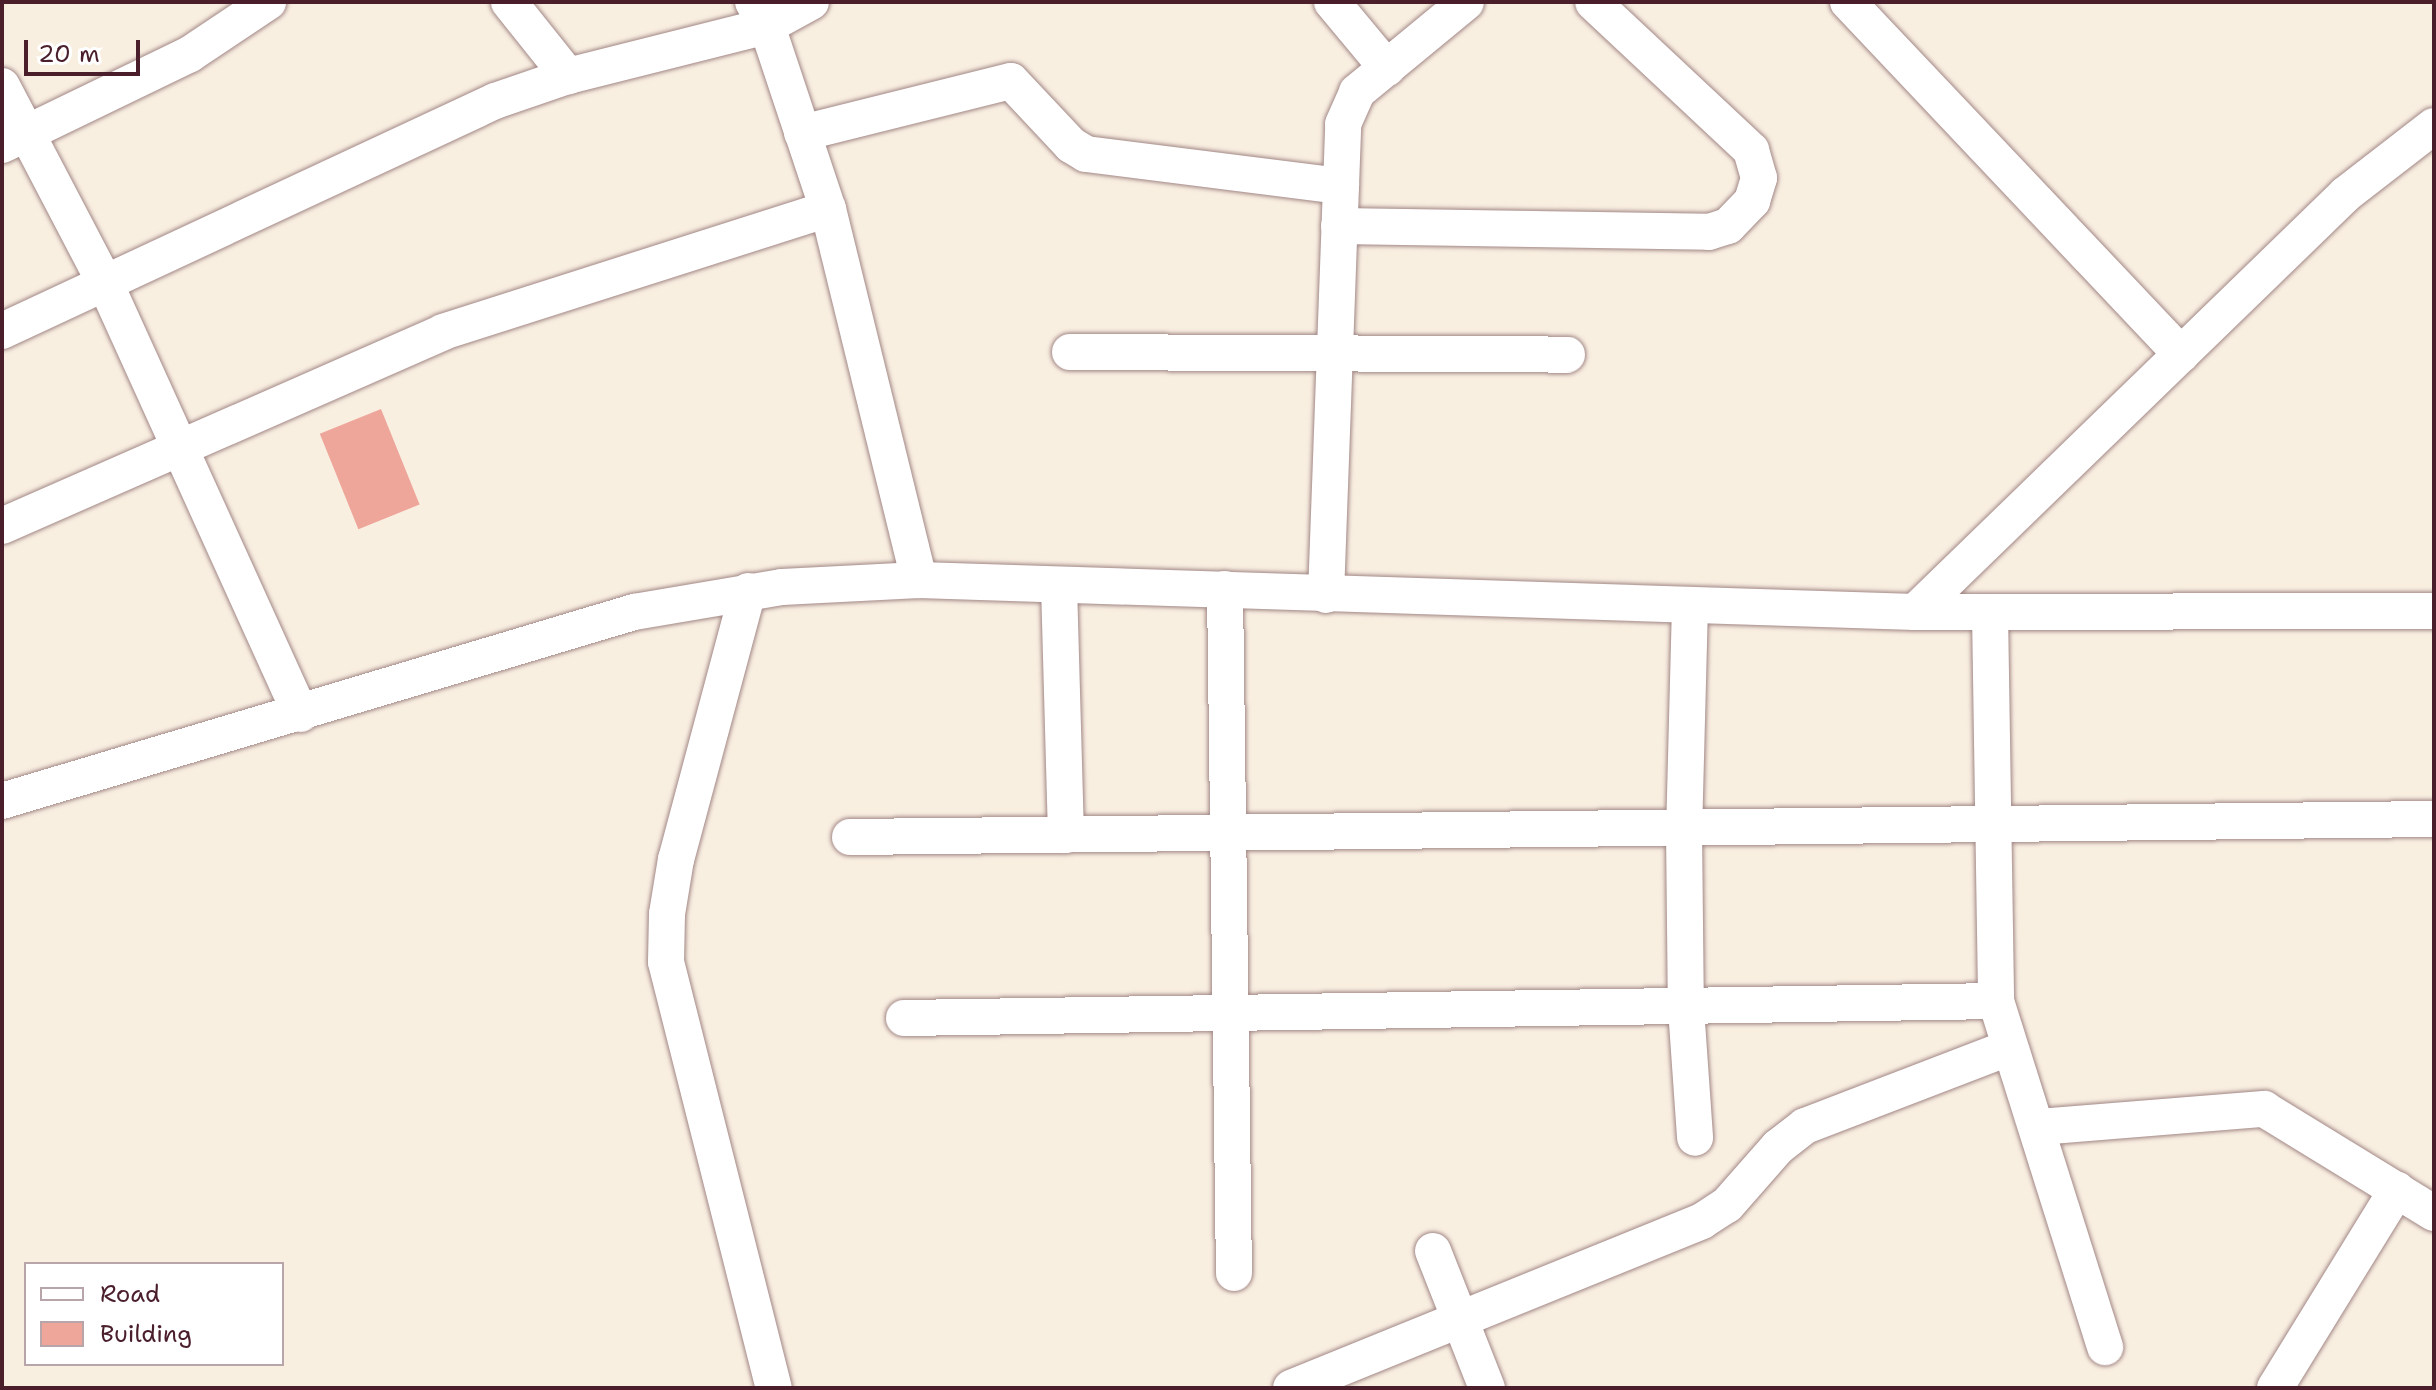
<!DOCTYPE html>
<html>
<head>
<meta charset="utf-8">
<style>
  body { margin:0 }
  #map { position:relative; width:2436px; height:1390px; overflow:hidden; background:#f9efe1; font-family:"Shantell Sans",sans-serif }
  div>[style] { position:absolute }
  .building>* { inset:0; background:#eea59a; transform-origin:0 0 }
  .roads { filter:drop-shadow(0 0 2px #a28786) drop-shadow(0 0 2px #a28786) }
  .minor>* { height:36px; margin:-18px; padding:0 18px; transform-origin:18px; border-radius:18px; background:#fff }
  span { translate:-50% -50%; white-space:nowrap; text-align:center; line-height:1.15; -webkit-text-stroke:8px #fff; paint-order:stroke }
  .frame { position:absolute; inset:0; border:4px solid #4a1f2b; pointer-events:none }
  .legend { position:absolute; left:24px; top:1262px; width:260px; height:104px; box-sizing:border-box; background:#fff; border:2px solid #b7a5aa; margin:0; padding:10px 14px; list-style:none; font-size:24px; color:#4a1f2b }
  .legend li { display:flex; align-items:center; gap:16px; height:40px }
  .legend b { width:40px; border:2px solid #b7a5aa }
  .scale { position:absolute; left:24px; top:40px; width:116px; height:36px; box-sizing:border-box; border:4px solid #4a1f2b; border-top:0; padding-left:10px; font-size:24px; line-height:28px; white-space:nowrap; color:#4a1f2b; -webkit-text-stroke:6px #fff; paint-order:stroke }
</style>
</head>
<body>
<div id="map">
  <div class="building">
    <i style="left:381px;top:409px;width:103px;height:66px;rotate:68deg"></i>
  </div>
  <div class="roads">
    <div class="minor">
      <i style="left:509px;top:2px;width:95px;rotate:51.4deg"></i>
      <i style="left:753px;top:2px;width:28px;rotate:60deg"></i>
      <i style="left:767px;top:26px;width:193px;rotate:71.6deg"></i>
      <i style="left:828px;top:209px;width:382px;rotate:76.2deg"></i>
      <i style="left:1332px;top:2px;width:86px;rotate:50.2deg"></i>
      <i style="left:1848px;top:2px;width:485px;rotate:46.6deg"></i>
      <i style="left:2px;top:86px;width:225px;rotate:62.4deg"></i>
      <i style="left:106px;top:285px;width:471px;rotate:65.6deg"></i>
      <i style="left:802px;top:133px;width:215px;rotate:-14deg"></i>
      <i style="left:1011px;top:81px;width:88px;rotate:46.8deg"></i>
      <i style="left:1071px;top:145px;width:17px;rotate:31deg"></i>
      <i style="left:1086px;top:154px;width:257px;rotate:7.2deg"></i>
      <i style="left:2px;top:145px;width:209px;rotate:-25.8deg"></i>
      <i style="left:190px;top:54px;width:94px;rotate:-33.7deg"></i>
      <i style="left:1339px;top:226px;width:370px;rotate:0.9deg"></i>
      <i style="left:1709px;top:232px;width:20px;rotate:-18deg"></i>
      <i style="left:1728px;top:226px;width:35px;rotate:-46deg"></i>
      <i style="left:1752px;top:201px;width:24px;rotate:-73deg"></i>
      <i style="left:1759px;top:178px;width:29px;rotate:-106deg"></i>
      <i style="left:1751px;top:150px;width:216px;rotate:-136.9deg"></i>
      <i style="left:2px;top:331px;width:544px;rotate:-25.01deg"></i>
      <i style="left:495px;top:101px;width:77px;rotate:-18.9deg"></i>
      <i style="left:568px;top:76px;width:205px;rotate:-14.1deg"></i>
      <i style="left:767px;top:26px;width:50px;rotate:-28.6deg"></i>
      <i style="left:1070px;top:352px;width:497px;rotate:0.3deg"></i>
      <i style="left:2px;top:526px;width:482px;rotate:-23.7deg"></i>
      <i style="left:443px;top:332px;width:404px;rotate:-17.7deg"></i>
      <i style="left:1059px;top:585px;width:250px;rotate:88.4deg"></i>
      <i style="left:1225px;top:589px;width:684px;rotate:89.25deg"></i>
      <i style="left:748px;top:591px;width:278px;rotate:105deg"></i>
      <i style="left:676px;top:859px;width:56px;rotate:99.3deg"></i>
      <i style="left:667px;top:914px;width:48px;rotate:91.2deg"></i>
      <i style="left:666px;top:962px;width:439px;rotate:75.8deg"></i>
      <i style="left:1326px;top:595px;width:471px;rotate:-87.9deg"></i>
      <i style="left:1343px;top:124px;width:35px;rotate:-66deg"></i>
      <i style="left:1357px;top:92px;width:141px;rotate:-39.5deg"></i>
      <i style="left:1690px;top:605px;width:224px;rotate:91.5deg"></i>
      <i style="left:1684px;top:829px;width:179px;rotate:89.4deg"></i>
      <i style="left:1686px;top:1008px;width:130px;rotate:86deg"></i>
      <i style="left:1915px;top:612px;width:600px;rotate:-44.12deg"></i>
      <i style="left:2346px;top:194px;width:111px;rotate:-37.7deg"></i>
      <i style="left:1990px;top:612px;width:389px;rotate:89.1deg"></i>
      <i style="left:1996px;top:1001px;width:363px;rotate:72.5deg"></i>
      <i style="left:2px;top:801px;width:660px;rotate:-16.65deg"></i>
      <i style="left:634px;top:612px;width:150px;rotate:-9.6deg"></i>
      <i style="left:782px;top:587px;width:137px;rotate:-2.9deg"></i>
      <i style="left:919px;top:580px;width:997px;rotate:1.84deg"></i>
      <i style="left:1915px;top:612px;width:519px;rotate:-0.11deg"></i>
      <i style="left:850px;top:837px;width:1584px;rotate:-0.65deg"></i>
      <i style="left:904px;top:1018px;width:1092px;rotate:-0.89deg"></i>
      <i style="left:2038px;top:1127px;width:227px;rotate:-4.6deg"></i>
      <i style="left:2264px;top:1109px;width:199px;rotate:31.5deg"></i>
      <i style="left:1433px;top:1251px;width:147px;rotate:68.5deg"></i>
      <i style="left:1291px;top:1388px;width:444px;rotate:-22.1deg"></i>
      <i style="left:1702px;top:1221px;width:30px;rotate:-33deg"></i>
      <i style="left:1727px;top:1205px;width:77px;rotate:-48.7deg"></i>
      <i style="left:1778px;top:1147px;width:34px;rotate:-38deg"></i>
      <i style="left:1805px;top:1126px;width:217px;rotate:-21deg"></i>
      <i style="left:2275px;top:1388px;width:233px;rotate:-58.4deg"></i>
    </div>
  </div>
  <div class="frame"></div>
  <ul class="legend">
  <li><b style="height:10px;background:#fff"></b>Road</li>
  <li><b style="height:22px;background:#eea59a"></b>Building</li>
  </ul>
  <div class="scale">20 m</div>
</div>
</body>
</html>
